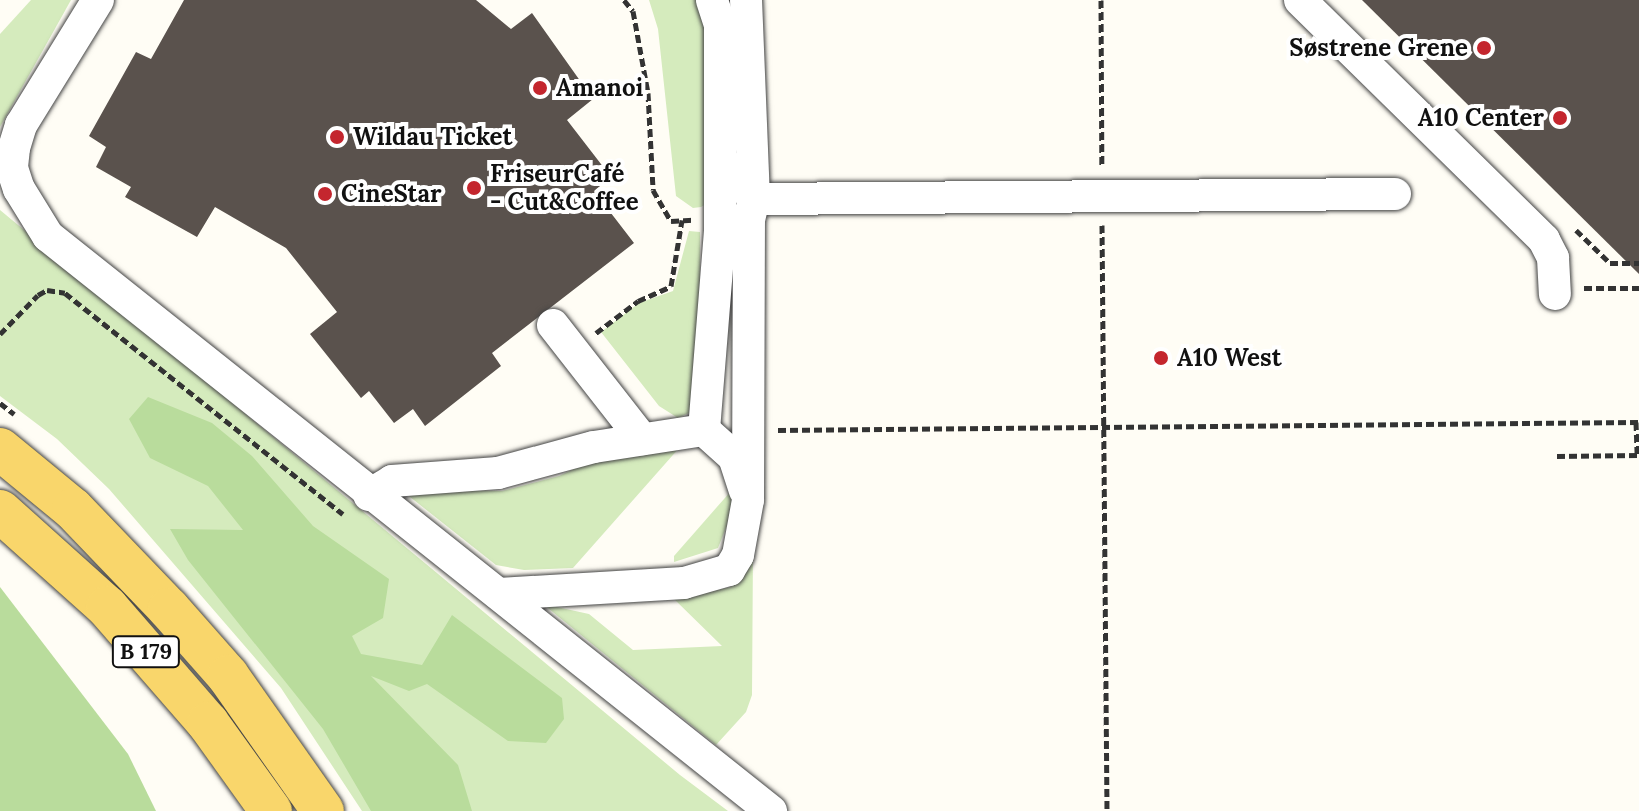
<!DOCTYPE html>
<html>
<head>
<meta charset="utf-8">
<style>
  body { margin:0 }
  #map { position:relative; width:1639px; height:811px; overflow:hidden; background:#fffdf5; font-family:Lora,serif }
  div>[style] { position:absolute }
  .green>* { inset:0; background:#d5ebbd }
  .forest>* { inset:0; background:#b9dc9c }
  .building>* { inset:0; background:#5a524d }
  .path>* { height:5px; margin-top:-2.5px; transform-origin:0; background:repeating-linear-gradient(90deg,#333 0 8px,transparent 0 12px) }
  .roads { filter:drop-shadow(0 0 2px #444) drop-shadow(0 0 2px #444) }
  .minor>* { height:32px; margin:-16px; padding:0 16px; transform-origin:16px; border-radius:16px; background:#fff }
  .major>* { height:42px; margin:-21px; padding:0 21px; transform-origin:21px; border-radius:21px; background:#f9d66b }
  .dots>* { width:22px; height:22px; translate:-50% -50%; box-sizing:border-box; border:4px solid #fff; border-radius:50% }
  span { translate:-50% -50%; white-space:nowrap; text-align:center; line-height:1.15; -webkit-text-stroke:8px #fff; paint-order:stroke }
  .shield-label span { padding:2px 6px; background:#fff; border:2px solid; border-radius:6px; -webkit-text-stroke-width:0 }
  .shield-label { font-size:22px; color:#111; font-weight:700 }
  .poi-label { font-size:24px; color:#111; font-weight:700 }
  .right { translate:-100% -50%; text-align:right }
  .left { translate:0 -50%; text-align:left }
</style>
</head>
<body>
<div id="map">
  <div class="green">
    <i style="clip-path:polygon(31px 0,71px 0,0 127px,0 34px)"></i>
    <i style="clip-path:polygon(649px 0,706px 0,708px 203px,701px 207px,693px 208px,676px 196px,658px 29px)"></i>
    <i style="clip-path:polygon(0 210px,680px 775px,728px 811px,362px 811px,281px 688px,109px 489px,57px 439px,0 396px)"></i>
    <i style="clip-path:polygon(689px 231px,700px 232px,700px 400px,695px 410px,678px 418px,659px 406px,601px 332px,639px 303px,673px 291px)"></i>
    <i style="clip-path:polygon(680px 447px,573px 568px,524px 570px,496px 565px,400px 489px,502px 491px,559px 476px,605px 454px)"></i>
    <i style="clip-path:polygon(731px 491px,735px 505px,718px 548px,674px 562px,674px 556px)"></i>
    <i style="clip-path:polygon(753px 550px,752px 695px,746px 712px,716px 745px,543px 604px,589px 614px,633px 650px,722px 646px,674px 599px,731px 587px)"></i>
  </div>
  <div class="forest">
    <i style="clip-path:polygon(148px 397px,212px 423px,252px 456px,313px 526px,389px 579px,383px 618px,352px 636px,361px 654px,422px 665px,452px 615px,562px 698px,564px 719px,546px 743px,508px 741px,427px 684px,409px 691px,371px 676px,458px 765px,472px 811px,371px 811px,323px 729px,188px 560px,170px 529px,243px 530px,208px 486px,150px 458px,129px 419px)"></i>
    <i style="clip-path:polygon(0 587px,128px 754px,156px 811px,0 811px)"></i>
  </div>
  <div class="building">
    <i style="clip-path:polygon(184px 0,476px 0,511px 29px,532px 13px,593px 99px,567px 120px,611px 177px,594px 191px,634px 243px,492px 353px,501px 366px,425px 426px,413px 409px,394px 423px,369px 391px,361px 398px,310px 334px,337px 312px,286px 248px,215px 207px,197px 237px,125px 197px,131px 187px,96px 167px,106px 147px,89px 136px,136px 52px,151px 59px)"></i>
    <i style="clip-path:polygon(1362px 0,1639px 0,1639px 274px)"></i>
  </div>
  <div class="path">
    <i style="left:624px;top:0;width:14px;rotate:51deg"></i>
    <i style="left:633px;top:11px;width:83px;rotate:79.6deg"></i>
    <i style="left:648px;top:93px;width:97px;rotate:87deg"></i>
    <i style="left:653px;top:190px;width:36px;rotate:60deg"></i>
    <i style="left:671px;top:221px;width:22px;rotate:-3deg"></i>
    <i style="left:1101px;top:0;width:167px;rotate:89.7deg"></i>
    <i style="left:1102px;top:225px;width:586px;rotate:89.51deg"></i>
    <i style="left:1576px;top:230px;width:47px;rotate:44.1deg"></i>
    <i style="left:1610px;top:263px;width:29px"></i>
    <i style="left:1584px;top:288px;width:55px"></i>
    <i style="left:596px;top:333px;width:53px;rotate:-37.3deg"></i>
    <i style="left:638px;top:301px;width:36px;rotate:-24deg"></i>
    <i style="left:671px;top:286px;width:67px;rotate:-80.5deg"></i>
    <i style="left:0;top:334px;width:54px;rotate:-45.7deg"></i>
    <i style="left:38px;top:295px;width:10px;rotate:-29deg"></i>
    <i style="left:47px;top:290px;width:18px;rotate:9deg"></i>
    <i style="left:65px;top:293px;width:355px;rotate:38.5deg"></i>
    <i style="left:0;top:403px;width:18px;rotate:38deg"></i>
    <i style="left:1636px;top:422px;width:33px;rotate:88deg"></i>
    <i style="left:778px;top:430px;width:861px;rotate:-0.53deg"></i>
    <i style="left:1557px;top:456px;width:82px;rotate:-0.7deg"></i>
  </div>
  <div class="roads">
    <div class="minor">
      <i style="left:98px;top:0;width:147px;rotate:121.6deg"></i>
      <i style="left:21px;top:125px;width:24px;rotate:107deg"></i>
      <i style="left:14px;top:148px;width:20px;rotate:96deg"></i>
      <i style="left:12px;top:168px;width:22px;rotate:72deg"></i>
      <i style="left:19px;top:189px;width:55px;rotate:58.3deg"></i>
      <i style="left:48px;top:236px;width:924px;rotate:38.5deg"></i>
      <i style="left:1300px;top:0;width:342px;rotate:44.5deg"></i>
      <i style="left:1544px;top:240px;width:20px;rotate:63deg"></i>
      <i style="left:1553px;top:258px;width:36px;rotate:87deg"></i>
      <i style="left:720px;top:158px;width:53px;rotate:50.3deg"></i>
      <i style="left:754px;top:199px;width:641px;rotate:-0.45deg"></i>
      <i style="left:553px;top:325px;width:145px;rotate:52deg"></i>
      <i style="left:704px;top:430px;width:199px;rotate:-85.4deg"></i>
      <i style="left:720px;top:232px;width:207px;rotate:-90deg"></i>
      <i style="left:720px;top:25px;width:26px;rotate:-108deg"></i>
      <i style="left:369px;top:495px;width:27px;rotate:-31deg"></i>
      <i style="left:392px;top:481px;width:106px;rotate:-4.3deg"></i>
      <i style="left:498px;top:473px;width:99px;rotate:-15.2deg"></i>
      <i style="left:594px;top:447px;width:111px;rotate:-8.8deg"></i>
      <i style="left:704px;top:430px;width:40px;rotate:42deg"></i>
      <i style="left:734px;top:457px;width:35px;rotate:72deg"></i>
      <i style="left:499px;top:594px;width:185px;rotate:-3.4deg"></i>
      <i style="left:684px;top:583px;width:47px;rotate:-16.1deg"></i>
      <i style="left:729px;top:570px;width:17px;rotate:-59deg"></i>
      <i style="left:738px;top:555px;width:56px;rotate:-79.7deg"></i>
      <i style="left:748px;top:500px;width:280px;rotate:-89.8deg"></i>
      <i style="left:749px;top:220px;width:22px;rotate:-77deg"></i>
      <i style="left:754px;top:199px;width:199px;rotate:-92.3deg"></i>
    </div>
    <div class="major">
      <i style="left:0;top:449px;width:94px;rotate:39.4deg"></i>
      <i style="left:73px;top:509px;width:139px;rotate:46.2deg"></i>
      <i style="left:169px;top:609px;width:89px;rotate:48.6deg"></i>
      <i style="left:228px;top:676px;width:165px;rotate:54.9deg"></i>
      <i style="left:0;top:511px;width:144px;rotate:41.9deg"></i>
      <i style="left:107px;top:607px;width:154px;rotate:49deg"></i>
      <i style="left:208px;top:723px;width:108px;rotate:54.4deg"></i>
    </div>
  </div>
  <div class="dots">
    <i style="left:1484px;top:48px;background:#c4262e"></i>
    <i style="left:540px;top:88px;background:#c4262e"></i>
    <i style="left:1560px;top:118px;background:#c4262e"></i>
    <i style="left:337px;top:137px;background:#c4262e"></i>
    <i style="left:474px;top:188px;background:#c4262e"></i>
    <i style="left:325px;top:194px;background:#c4262e"></i>
    <i style="left:1161px;top:358px;background:#c4262e"></i>
  </div>
  <div class="shield-label">
    <span style="left:146px;top:652px">B 179</span>
  </div>
  <div class="poi-label">
    <span class="right" style="left:1468px;top:48px">Søstrene Grene</span>
    <span class="left" style="left:556px;top:88px">Amanoi</span>
    <span class="right" style="left:1544px;top:118px">A10 Center</span>
    <span class="left" style="left:353px;top:137px">Wildau Ticket</span>
    <span class="left" style="left:490px;top:188px">FriseurCafé<br>- Cut&amp;Coffee</span>
    <span class="left" style="left:341px;top:194px">CineStar</span>
    <span class="left" style="left:1177px;top:358px">A10 West</span>
  </div>
</div>
</body>
</html>
